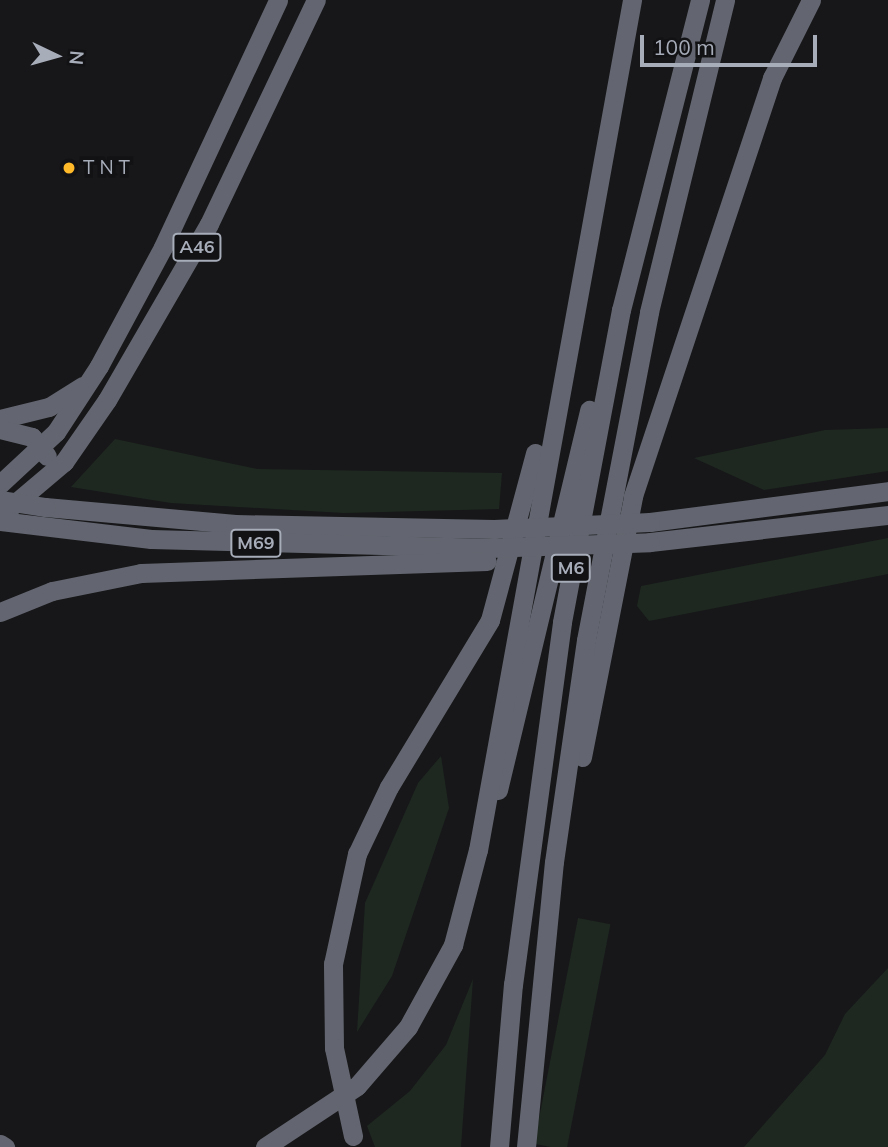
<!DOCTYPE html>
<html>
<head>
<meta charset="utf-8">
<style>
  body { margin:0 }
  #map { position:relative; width:888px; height:1147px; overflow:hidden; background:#171719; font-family:Mulish,sans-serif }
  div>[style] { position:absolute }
  .green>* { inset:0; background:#1e2820; transform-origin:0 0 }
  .highway>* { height:19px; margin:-9.5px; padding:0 9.5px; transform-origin:9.5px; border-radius:9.5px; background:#636670 }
  .highway-bridge>* { height:19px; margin:-9.5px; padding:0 9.5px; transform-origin:9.5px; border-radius:9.5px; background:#636670 }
  .dots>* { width:19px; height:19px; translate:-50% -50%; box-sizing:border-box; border:4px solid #121214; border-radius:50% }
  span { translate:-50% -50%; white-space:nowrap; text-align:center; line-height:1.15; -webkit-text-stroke:7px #121214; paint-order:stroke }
  .shield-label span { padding:2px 5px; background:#121214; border:2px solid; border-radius:5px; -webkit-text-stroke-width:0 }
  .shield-label { font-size:18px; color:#a8adba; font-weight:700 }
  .poi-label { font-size:19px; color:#a8adba }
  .left { translate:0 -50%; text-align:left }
  .north { position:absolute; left:21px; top:21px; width:70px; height:70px; -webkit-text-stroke:5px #121214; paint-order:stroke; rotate:95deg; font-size:19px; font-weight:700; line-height:28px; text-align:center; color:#a8adba }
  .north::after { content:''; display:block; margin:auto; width:24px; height:32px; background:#a8adba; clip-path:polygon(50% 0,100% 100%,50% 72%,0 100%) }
  .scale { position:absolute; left:640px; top:35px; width:177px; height:32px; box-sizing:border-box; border:4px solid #a8adba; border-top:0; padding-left:9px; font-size:21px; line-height:24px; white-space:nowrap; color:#a8adba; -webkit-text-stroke:5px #121214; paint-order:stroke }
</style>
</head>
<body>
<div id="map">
  <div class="green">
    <i style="clip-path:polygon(888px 428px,888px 471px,764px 490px,694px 458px,825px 430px)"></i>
    <i style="clip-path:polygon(115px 439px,257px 469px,502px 473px,499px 509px,344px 513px,171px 503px,71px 487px)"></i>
    <i style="clip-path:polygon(888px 538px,888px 574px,649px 621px,637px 606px,641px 586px)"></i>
    <i style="clip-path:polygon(441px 756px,449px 808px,392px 976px,357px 1032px,365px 903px,418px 783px)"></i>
    <i style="left:578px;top:918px;width:33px;height:230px;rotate:11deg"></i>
    <i style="clip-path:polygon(888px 968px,888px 1147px,744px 1147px,825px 1055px,845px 1014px)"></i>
    <i style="clip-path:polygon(473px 979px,461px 1147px,375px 1147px,367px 1126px,410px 1091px,446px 1045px)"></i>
  </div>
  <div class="highway">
    <i style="left:0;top:419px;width:50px;rotate:-13.8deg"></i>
    <i style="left:49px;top:407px;width:39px;rotate:-32deg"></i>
    <i style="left:0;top:429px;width:33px;rotate:14deg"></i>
    <i style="left:32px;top:437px;width:24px;rotate:52deg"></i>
    <i style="left:0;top:484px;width:76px;rotate:-42.9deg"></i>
    <i style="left:56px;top:432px;width:79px;rotate:-56.9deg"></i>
    <i style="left:99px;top:366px;width:135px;rotate:-61.7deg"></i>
    <i style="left:163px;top:247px;width:272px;rotate:-65deg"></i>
    <i style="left:45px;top:507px;width:191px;rotate:5.1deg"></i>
    <i style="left:235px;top:524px;width:259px;rotate:1.1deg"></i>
    <i style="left:0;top:516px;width:84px;rotate:-40.2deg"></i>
    <i style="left:64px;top:462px;width:75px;rotate:-55.3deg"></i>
    <i style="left:107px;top:400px;width:203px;rotate:-59.9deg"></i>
    <i style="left:209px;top:224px;width:248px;rotate:-64.5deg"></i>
    <i style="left:0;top:521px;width:152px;rotate:6.8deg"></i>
    <i style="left:151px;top:539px;width:339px;rotate:1.5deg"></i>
    <i style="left:650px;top:522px;width:240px;rotate:-7.4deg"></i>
    <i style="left:650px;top:542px;width:240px;rotate:-6.5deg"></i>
    <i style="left:0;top:612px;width:56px;rotate:-22deg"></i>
    <i style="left:52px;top:591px;width:91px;rotate:-11.4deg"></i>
    <i style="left:141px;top:573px;width:346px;rotate:-2deg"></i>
    <i style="left:582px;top:757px;width:266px;rotate:-78.9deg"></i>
    <i style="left:633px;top:496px;width:441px;rotate:-71.6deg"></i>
    <i style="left:772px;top:78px;width:87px;rotate:-63.4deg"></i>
    <i style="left:498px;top:790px;width:391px;rotate:-76.5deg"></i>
    <i style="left:334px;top:1048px;width:84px;rotate:-90.7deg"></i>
    <i style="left:333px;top:964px;width:113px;rotate:-77.7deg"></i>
    <i style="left:357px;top:854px;width:74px;rotate:-64.5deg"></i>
    <i style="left:389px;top:787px;width:195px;rotate:-58.8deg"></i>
    <i style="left:490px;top:620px;width:173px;rotate:-74.9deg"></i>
    <i style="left:0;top:1144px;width:6px;rotate:31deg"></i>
    <i style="left:265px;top:1147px;width:110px;rotate:-33.5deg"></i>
    <i style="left:357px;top:1086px;width:78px;rotate:-49.2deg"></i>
    <i style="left:408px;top:1027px;width:94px;rotate:-61.2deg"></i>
    <i style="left:453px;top:945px;width:98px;rotate:-75.3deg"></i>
    <i style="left:478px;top:850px;width:864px;rotate:-79.73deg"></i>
    <i style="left:499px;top:1147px;width:163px;rotate:-85.1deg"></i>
    <i style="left:513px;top:985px;width:366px;rotate:-82.3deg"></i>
    <i style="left:562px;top:622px;width:318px;rotate:-79.3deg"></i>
    <i style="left:621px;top:310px;width:320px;rotate:-75.7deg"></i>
    <i style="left:526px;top:1147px;width:286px;rotate:-84.4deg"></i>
    <i style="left:554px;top:862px;width:224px;rotate:-81.8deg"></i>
    <i style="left:586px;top:640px;width:334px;rotate:-79.1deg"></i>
    <i style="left:649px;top:312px;width:321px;rotate:-76.3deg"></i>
  </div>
  <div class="highway-bridge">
    <i style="left:0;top:500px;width:46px;rotate:8.8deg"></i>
    <i style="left:494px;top:529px;width:156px;rotate:-2.6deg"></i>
    <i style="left:490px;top:548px;width:160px;rotate:-2.1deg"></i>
    <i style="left:334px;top:1048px;width:90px;rotate:77.8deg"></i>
  </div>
  <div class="dots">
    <i style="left:69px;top:168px;background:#ffb929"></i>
  </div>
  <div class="shield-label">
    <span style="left:197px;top:247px">A46</span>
    <span style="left:256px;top:543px">M69</span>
    <span style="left:571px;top:568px">M6</span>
  </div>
  <div class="poi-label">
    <span class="left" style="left:83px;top:168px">T N T</span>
  </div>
  <div class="north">N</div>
  <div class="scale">100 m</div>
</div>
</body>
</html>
